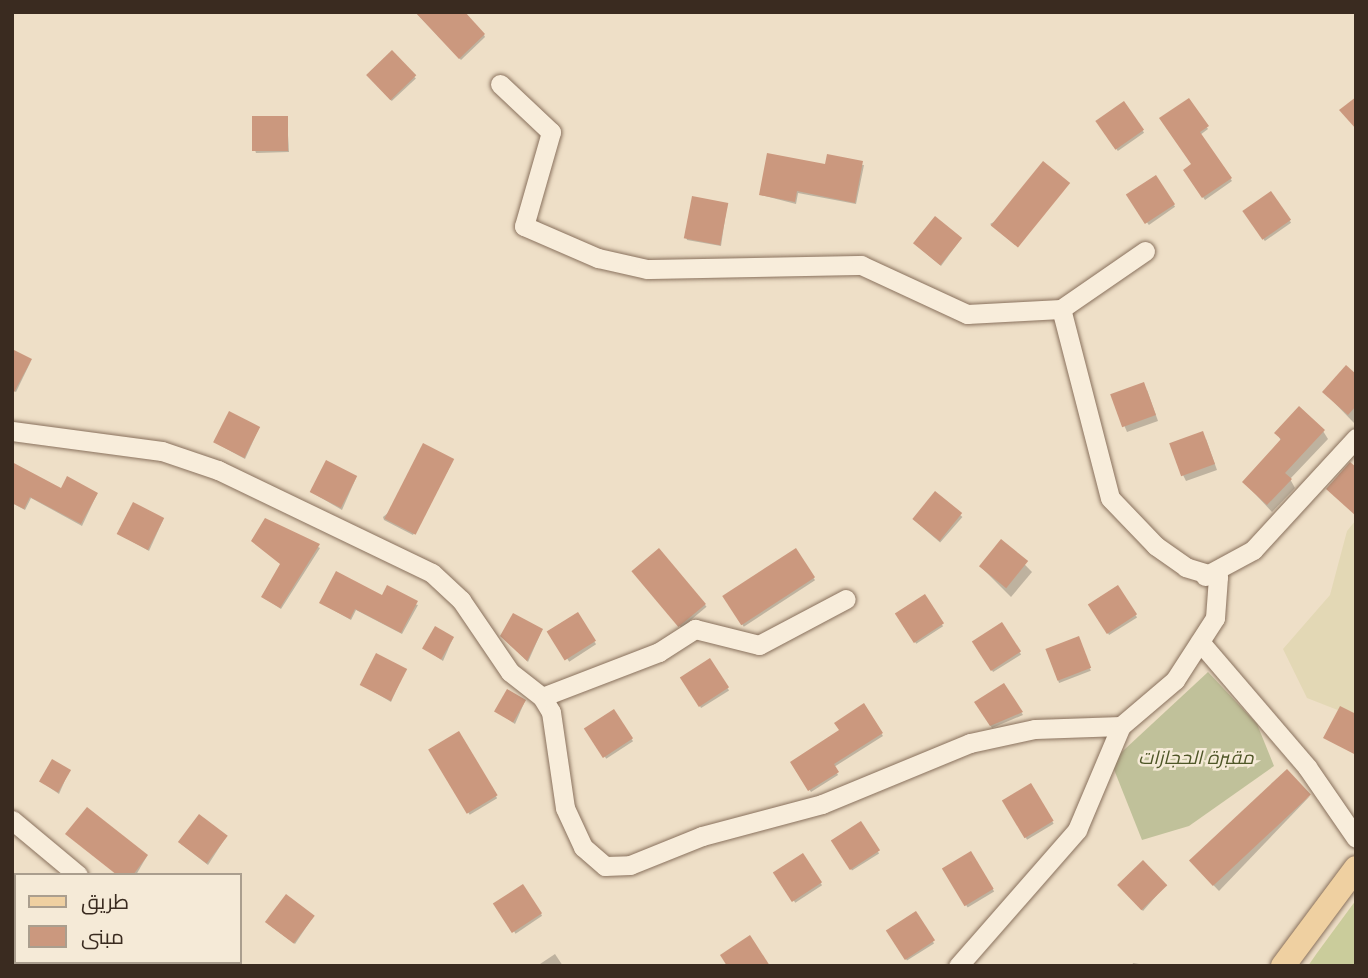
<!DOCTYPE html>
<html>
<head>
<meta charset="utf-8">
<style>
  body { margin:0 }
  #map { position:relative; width:1368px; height:978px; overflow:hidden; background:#eedfc7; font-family:"Playfair Display",Cairo,serif }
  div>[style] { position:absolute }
  .farmland>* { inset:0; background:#e3d8b5 }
  .green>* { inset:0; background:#cacc9b }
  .cemetery>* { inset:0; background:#c0c19a }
  .shadow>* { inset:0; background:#0003; transform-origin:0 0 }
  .building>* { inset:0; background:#cb987e; transform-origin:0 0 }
  .roads { filter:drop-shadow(0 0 2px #89715d) drop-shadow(0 0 2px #89715d) }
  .minor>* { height:19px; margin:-9.5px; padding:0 9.5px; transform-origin:9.5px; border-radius:9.5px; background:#f8eddb }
  .major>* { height:24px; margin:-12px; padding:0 12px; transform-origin:12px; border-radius:12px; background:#efd0a1 }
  span { translate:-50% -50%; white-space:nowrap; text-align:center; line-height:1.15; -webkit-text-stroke:5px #f5ead7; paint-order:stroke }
  .park-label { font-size:19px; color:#4e5627; font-style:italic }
  .frame { position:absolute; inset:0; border:14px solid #3a2b20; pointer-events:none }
  .legend { position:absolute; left:14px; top:873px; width:228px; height:91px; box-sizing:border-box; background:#f5ead7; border:2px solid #aa9e8e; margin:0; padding:9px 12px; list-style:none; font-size:21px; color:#3a2b20 }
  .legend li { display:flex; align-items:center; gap:14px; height:35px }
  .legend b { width:35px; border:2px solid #aa9e8e }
</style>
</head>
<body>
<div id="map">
  <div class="farmland">
    <i style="clip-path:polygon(1356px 520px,1356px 714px,1353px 716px,1307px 698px,1283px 649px,1330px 595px,1347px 531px)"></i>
  </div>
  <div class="green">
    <i style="clip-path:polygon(1356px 900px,1356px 966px,1308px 966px,1317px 953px)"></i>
  </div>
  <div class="cemetery">
    <i style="clip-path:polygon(1208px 672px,1257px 724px,1274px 766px,1189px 826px,1142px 840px,1111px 762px)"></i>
  </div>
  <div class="shadow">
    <i style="clip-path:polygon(417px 14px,484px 35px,485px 37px,461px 60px)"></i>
    <i style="left:392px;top:53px;width:35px;height:33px;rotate:47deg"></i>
    <i style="clip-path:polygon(1188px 100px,1208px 129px,1200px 135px,1232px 181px,1205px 200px,1185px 170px,1193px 165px)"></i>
    <i style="left:1124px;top:104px;width:35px;height:32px;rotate:55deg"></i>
    <i style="clip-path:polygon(287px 117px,289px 152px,256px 153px,255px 150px)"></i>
    <i style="clip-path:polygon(864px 165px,856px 204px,798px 193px,796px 204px,761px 195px,826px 167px)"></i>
    <i style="left:1155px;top:178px;width:35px;height:32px;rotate:55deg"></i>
    <i style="clip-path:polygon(1068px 184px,1015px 245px,990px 224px)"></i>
    <i style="left:1271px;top:194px;width:35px;height:32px;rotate:55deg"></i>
    <i style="clip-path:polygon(727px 205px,721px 246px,687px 240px,686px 237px)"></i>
    <i style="clip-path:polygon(961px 239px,941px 266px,916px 245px)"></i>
    <i style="clip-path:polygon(31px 361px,16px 392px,12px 390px)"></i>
    <i style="clip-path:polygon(1356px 376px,1356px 421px,1354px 423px,1324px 392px)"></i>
    <i style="clip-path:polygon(1147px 390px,1158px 421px,1127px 432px,1112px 396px)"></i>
    <i style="clip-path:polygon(259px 428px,245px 459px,214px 442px)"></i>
    <i style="clip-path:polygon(1323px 431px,1328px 439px,1290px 479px,1295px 488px,1272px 512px,1244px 482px,1281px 441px,1277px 433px)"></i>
    <i style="clip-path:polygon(1206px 439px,1217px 470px,1186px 481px,1183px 475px)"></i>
    <i style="clip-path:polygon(453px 461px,413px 535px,384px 520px,383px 517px)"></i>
    <i style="clip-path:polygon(12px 464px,62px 490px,97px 494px,82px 526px,31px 498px,25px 510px,12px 503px)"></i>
    <i style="clip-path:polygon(356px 478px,342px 510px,311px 492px)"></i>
    <i style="left:936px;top:494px;width:35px;height:34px;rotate:41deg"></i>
    <i style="clip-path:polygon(163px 520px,149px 551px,119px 534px)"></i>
    <i style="clip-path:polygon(265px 520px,320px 548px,281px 609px,263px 597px,282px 565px)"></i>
    <i style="clip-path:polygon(1002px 541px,1032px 572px,1011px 597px,981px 567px)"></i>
    <i style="left:659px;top:550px;width:74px;height:33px;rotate:50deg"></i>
    <i style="left:796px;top:551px;width:35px;height:85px;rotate:57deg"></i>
    <i style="left:1118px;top:587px;width:36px;height:33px;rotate:58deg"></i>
    <i style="clip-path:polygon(382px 597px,418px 605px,402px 634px,356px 610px,351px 620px,321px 603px)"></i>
    <i style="left:924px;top:597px;width:35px;height:32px;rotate:57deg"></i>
    <i style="left:577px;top:615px;width:35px;height:32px;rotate:57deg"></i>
    <i style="left:1002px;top:624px;width:36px;height:33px;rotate:58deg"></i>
    <i style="clip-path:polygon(542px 630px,528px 662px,504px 639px)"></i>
    <i style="clip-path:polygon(453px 638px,443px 661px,424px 648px)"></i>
    <i style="left:1079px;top:640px;width:33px;height:34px;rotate:69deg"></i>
    <i style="left:710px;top:660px;width:36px;height:33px;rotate:58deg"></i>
    <i style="clip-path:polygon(405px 670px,391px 702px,361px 684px)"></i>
    <i style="clip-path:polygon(1004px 685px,1023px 715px,992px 728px,976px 703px)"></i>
    <i style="clip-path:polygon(525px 701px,515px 724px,496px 711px)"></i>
    <i style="clip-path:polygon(864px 706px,883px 736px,834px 767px,838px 775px,811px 792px,792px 762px,841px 731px)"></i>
    <i style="left:614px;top:712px;width:35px;height:32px;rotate:57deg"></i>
    <i style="left:458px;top:733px;width:76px;height:32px;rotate:59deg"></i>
    <i style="clip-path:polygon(69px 771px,59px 794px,40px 781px)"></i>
    <i style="left:1031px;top:786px;width:44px;height:31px;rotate:59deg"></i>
    <i style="clip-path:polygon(1310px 796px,1219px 891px,1196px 867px)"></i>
    <i style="left:860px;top:823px;width:36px;height:32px;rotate:58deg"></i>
    <i style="clip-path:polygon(226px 837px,208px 865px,181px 844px)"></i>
    <i style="left:971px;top:853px;width:45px;height:31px;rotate:59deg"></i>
    <i style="clip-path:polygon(147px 856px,136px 875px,118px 875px)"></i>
    <i style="left:803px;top:856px;width:35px;height:32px;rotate:57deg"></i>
    <i style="left:522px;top:886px;width:36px;height:32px;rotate:56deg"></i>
    <i style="clip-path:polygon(1165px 886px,1143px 911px,1120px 887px)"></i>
    <i style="left:915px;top:913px;width:36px;height:32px;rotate:58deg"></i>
    <i style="clip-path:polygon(313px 917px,295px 944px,268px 924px)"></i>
    <i style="clip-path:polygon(16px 927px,16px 943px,12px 939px)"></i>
    <i style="clip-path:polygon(555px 954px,563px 966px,537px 966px)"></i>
    <i style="clip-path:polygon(1133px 963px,1151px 966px,1132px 966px)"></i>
  </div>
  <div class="building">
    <i style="clip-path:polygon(415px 12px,465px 12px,485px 34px,459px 59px)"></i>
    <i style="left:392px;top:50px;width:35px;height:36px;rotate:46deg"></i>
    <i style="clip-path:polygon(1356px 97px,1356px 129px,1339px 110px)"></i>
    <i style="clip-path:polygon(1189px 98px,1209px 126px,1200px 132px,1232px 178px,1202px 198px,1183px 170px,1191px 164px,1159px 118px)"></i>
    <i style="left:1124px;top:101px;width:35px;height:35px;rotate:55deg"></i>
    <i style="left:252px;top:116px;width:36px;height:35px"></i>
    <i style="clip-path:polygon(767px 153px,825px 164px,827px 154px,863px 161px,855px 203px,797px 191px,795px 202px,759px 195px)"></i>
    <i style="left:1043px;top:161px;width:35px;height:83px;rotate:39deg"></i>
    <i style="left:1156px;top:175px;width:35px;height:36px;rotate:57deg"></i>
    <i style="left:1271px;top:191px;width:35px;height:35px;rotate:55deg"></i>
    <i style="left:692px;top:196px;width:37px;height:43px;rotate:11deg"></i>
    <i style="left:935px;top:216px;width:35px;height:35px;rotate:39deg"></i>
    <i style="clip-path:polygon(12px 349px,32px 359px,12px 396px)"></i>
    <i style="clip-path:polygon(1346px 365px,1356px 374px,1356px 406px,1348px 415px,1322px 392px)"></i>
    <i style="left:1144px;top:382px;width:35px;height:36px;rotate:70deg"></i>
    <i style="clip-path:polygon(1299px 406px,1325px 430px,1285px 473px,1292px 479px,1267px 505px,1242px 482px,1281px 439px,1274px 433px)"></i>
    <i style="left:229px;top:411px;width:35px;height:35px;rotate:27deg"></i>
    <i style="left:1203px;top:431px;width:35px;height:36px;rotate:70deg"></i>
    <i style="left:423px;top:443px;width:35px;height:85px;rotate:27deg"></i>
    <i style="left:326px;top:460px;width:35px;height:36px;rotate:27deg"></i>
    <i style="clip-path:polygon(12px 462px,61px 488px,67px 476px,98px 493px,81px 524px,30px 497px,24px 509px,12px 503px)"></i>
    <i style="clip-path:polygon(1350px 462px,1356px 467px,1356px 516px,1326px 489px)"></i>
    <i style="left:935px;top:491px;width:35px;height:36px;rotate:39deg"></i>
    <i style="left:133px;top:502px;width:35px;height:36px;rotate:27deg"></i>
    <i style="clip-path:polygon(265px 518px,320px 544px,280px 608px,261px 597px,280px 564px,251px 541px)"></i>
    <i style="left:1001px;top:539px;width:35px;height:35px;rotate:39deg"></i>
    <i style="left:659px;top:548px;width:73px;height:36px;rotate:50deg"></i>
    <i style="left:796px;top:548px;width:35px;height:88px;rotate:57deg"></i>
    <i style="clip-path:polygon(336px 571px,382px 595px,387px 585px,418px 601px,401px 633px,355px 609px,350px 619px,319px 603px)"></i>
    <i style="left:1118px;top:585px;width:35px;height:36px;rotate:57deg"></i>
    <i style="left:925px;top:594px;width:35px;height:36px;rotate:57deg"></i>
    <i style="left:578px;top:612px;width:34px;height:37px;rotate:58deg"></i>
    <i style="clip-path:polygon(513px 613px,543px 629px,527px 661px,500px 636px)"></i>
    <i style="left:1002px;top:622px;width:35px;height:36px;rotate:57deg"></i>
    <i style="left:435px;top:626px;width:22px;height:26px;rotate:30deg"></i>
    <i style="left:1079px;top:636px;width:34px;height:36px;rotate:69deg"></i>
    <i style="left:376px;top:653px;width:35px;height:36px;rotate:27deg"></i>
    <i style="left:710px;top:658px;width:35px;height:36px;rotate:57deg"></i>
    <i style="clip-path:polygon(1004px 683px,1023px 712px,990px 726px,974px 702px)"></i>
    <i style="left:507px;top:689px;width:22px;height:26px;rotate:30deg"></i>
    <i style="clip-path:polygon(864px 703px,883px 733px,834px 764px,839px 772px,808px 791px,790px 762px,839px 730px,834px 723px)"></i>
    <i style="clip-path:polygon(1340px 706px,1356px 714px,1356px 755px,1323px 738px)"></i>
    <i style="left:614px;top:709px;width:35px;height:36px;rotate:57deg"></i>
    <i style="left:459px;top:731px;width:75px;height:36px;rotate:59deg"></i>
    <i style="left:52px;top:759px;width:22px;height:26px;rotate:30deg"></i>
    <i style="left:1287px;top:769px;width:35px;height:134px;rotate:47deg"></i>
    <i style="left:1031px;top:783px;width:44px;height:34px;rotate:59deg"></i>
    <i style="clip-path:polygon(87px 807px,148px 855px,133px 875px,117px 875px,65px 834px)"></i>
    <i style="left:199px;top:814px;width:36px;height:35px;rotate:37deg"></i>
    <i style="left:861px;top:821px;width:35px;height:36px;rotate:57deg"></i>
    <i style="left:971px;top:851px;width:44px;height:34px;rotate:59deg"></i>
    <i style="left:803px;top:853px;width:35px;height:36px;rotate:57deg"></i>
    <i style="left:1143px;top:860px;width:35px;height:36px;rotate:46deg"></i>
    <i style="left:523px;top:884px;width:35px;height:36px;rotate:57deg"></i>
    <i style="left:286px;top:894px;width:36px;height:35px;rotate:37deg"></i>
    <i style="left:916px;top:911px;width:35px;height:36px;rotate:57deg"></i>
    <i style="clip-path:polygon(750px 935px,770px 966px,727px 966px,720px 955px)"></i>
  </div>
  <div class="roads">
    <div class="minor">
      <i style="left:500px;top:84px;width:70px;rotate:43.3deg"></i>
      <i style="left:551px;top:132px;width:98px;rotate:106deg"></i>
      <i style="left:524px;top:226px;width:81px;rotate:23.4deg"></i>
      <i style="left:598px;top:258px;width:50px;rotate:12.7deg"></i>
      <i style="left:647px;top:269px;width:214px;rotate:-1.1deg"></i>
      <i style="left:861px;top:265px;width:117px;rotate:24.8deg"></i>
      <i style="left:967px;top:314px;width:94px;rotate:-3deg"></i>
      <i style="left:12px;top:431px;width:151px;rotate:7.6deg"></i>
      <i style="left:162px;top:451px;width:59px;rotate:18.7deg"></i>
      <i style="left:218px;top:470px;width:237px;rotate:25.7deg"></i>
      <i style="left:432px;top:573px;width:40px;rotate:43deg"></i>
      <i style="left:461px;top:600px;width:87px;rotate:55.8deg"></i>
      <i style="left:510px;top:672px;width:41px;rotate:38deg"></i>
      <i style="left:542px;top:697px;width:17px;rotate:59deg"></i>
      <i style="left:551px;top:712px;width:97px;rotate:81.7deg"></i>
      <i style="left:565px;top:808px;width:43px;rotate:65.2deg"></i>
      <i style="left:583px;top:847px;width:29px;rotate:41deg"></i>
      <i style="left:605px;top:866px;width:25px;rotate:-2deg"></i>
      <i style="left:630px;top:865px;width:78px;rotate:-21.9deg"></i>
      <i style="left:702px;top:836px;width:124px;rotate:-14.9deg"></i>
      <i style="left:822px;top:804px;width:160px;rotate:-22.4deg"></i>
      <i style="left:970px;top:743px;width:66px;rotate:-12.2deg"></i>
      <i style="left:1035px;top:729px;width:86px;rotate:-2deg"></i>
      <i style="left:1205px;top:576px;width:55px;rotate:-28.4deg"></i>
      <i style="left:1253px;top:550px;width:152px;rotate:-47.4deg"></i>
      <i style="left:1200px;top:642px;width:165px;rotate:49.4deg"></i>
      <i style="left:1307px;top:767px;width:86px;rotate:55.4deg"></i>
      <i style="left:542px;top:697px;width:125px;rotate:-21deg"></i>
      <i style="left:659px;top:652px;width:43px;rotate:-32.6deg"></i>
      <i style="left:695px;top:629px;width:66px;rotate:14deg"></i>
      <i style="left:759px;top:645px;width:98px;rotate:-27.9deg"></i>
      <i style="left:12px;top:820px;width:86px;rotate:39.8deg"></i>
      <i style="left:175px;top:962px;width:6px;rotate:45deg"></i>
      <i style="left:958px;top:966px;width:181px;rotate:-48.8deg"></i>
      <i style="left:1077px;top:830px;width:113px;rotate:-67.1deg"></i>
      <i style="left:1121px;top:726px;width:71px;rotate:-40.4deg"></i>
      <i style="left:1175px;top:680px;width:74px;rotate:-57.2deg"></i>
      <i style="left:1215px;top:618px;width:41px;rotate:-85.8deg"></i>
      <i style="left:1218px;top:577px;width:34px;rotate:-163deg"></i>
      <i style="left:1186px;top:567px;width:37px;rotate:-145deg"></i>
      <i style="left:1156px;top:546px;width:66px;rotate:-133.8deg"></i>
      <i style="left:1110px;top:498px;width:195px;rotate:-104.5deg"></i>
      <i style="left:1061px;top:309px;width:102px;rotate:-34.6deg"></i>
    </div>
    <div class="major">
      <i style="left:1283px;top:966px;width:122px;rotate:-53.3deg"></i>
    </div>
  </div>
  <div class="park-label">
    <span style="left:1196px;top:757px">مقبرة الحجازات</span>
  </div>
  <div class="frame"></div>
  <ul class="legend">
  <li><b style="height:9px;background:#efd0a1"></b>طريق</li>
  <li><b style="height:19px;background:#cb987e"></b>مبنى</li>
  </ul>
</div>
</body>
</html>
